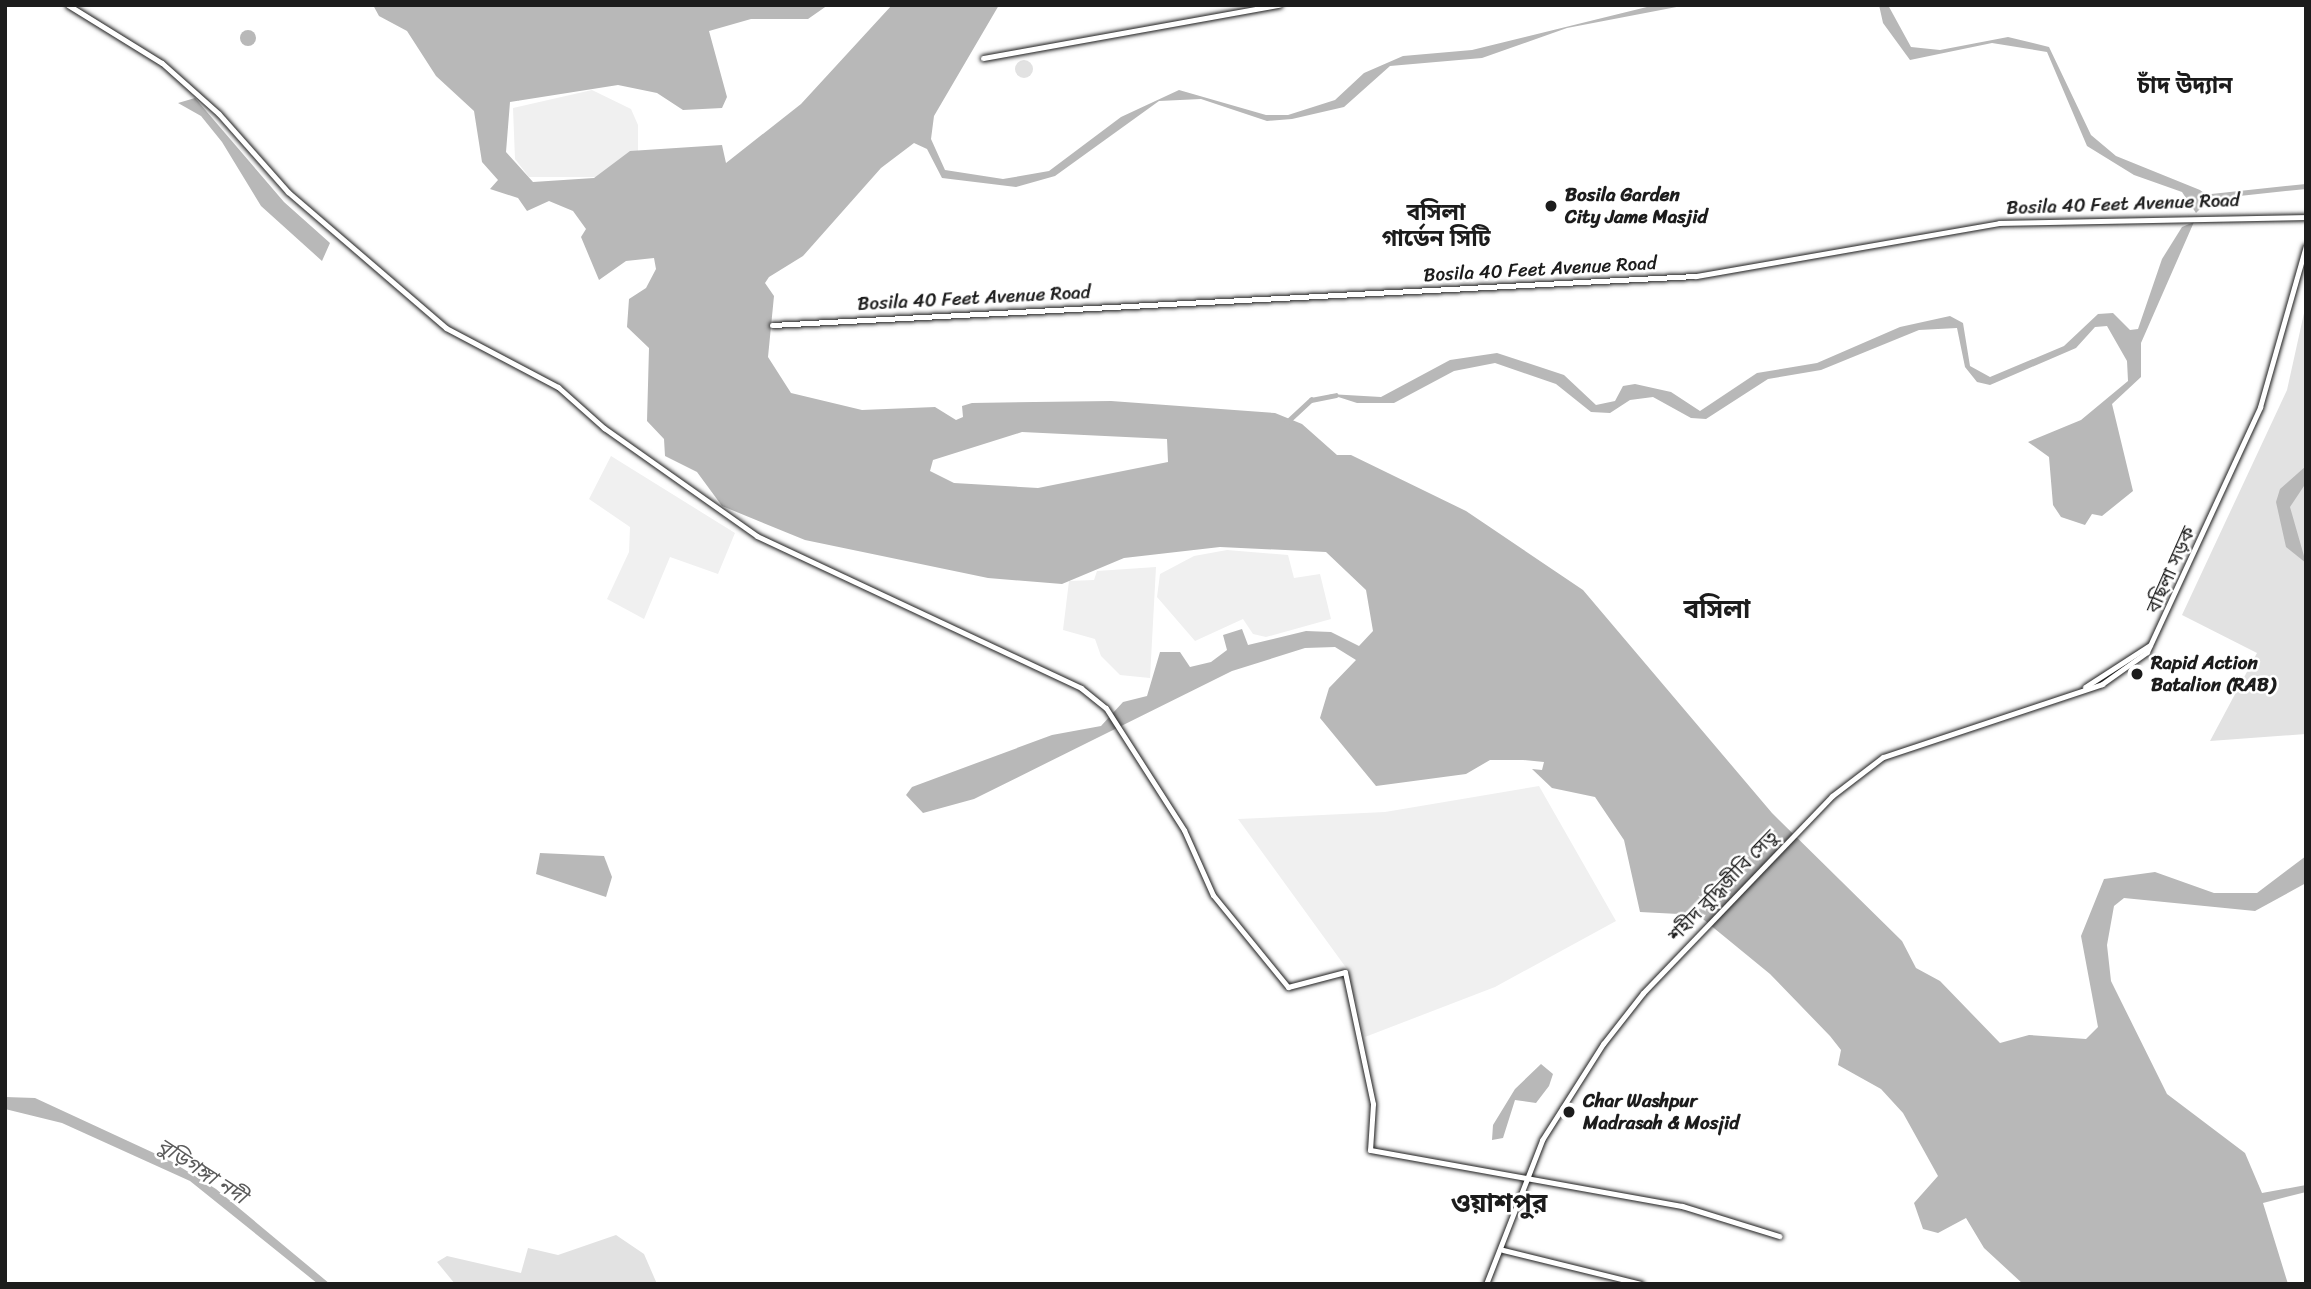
<!DOCTYPE html>
<html>
<head>
<meta charset="utf-8">
<style>
  body { margin:0 }
  #map { position:relative; width:2311px; height:1289px; overflow:hidden; background:#fff; font-family:Sriracha,"Noto Sans Bengali",sans-serif }
  div>[style] { position:absolute }
  .built>* { inset:0; background:#f0f0f0 }
  .green>* { inset:0; background:#e2e2e2 }
  .round { border-radius:50% }
  .water>* { inset:0; background:#b8b8b8 }
  .canal>* { height:4.5px; margin:-2.25px; padding:0 2.25px; transform-origin:2.25px; border-radius:2.25px; background:#b8b8b8 }
  .roads { filter:drop-shadow(0 0 2px #1c1c1c) drop-shadow(0 0 2px #1c1c1c) }
  .tertiary>* { height:5px; margin:-2.5px; padding:0 2.5px; transform-origin:2.5px; border-radius:2.5px; background:#fff }
  .secondary>* { height:5px; margin:-2.5px; padding:0 2.5px; transform-origin:2.5px; border-radius:2.5px; background:#fff }
  .dots>* { width:19px; height:19px; translate:-50% -50%; box-sizing:border-box; border:4px solid #fff; border-radius:50% }
  span { translate:-50% -50%; white-space:nowrap; text-align:center; line-height:1.15; -webkit-text-stroke:5px #fff; paint-order:stroke }
  .poi-label { font-size:19px; color:#1c1c1c; font-weight:700 }
  .left { translate:0 -50%; text-align:left }
  .street-label { font-size:19px; color:#1c1c1c }
  .water-label { font-size:21px; color:#5a5a5a; font-style:italic }
  .quarter-label { font-size:23px; color:#1c1c1c; font-weight:700 }
  .district-label { font-size:26px; color:#1c1c1c; font-weight:700 }
  .frame { position:absolute; inset:0; border:7px solid #1c1c1c; pointer-events:none }
</style>
</head>
<body>
<div id="map">
  <div class="built">
    <i style="clip-path:polygon(592px 90px,631px 109px,638px 125px,638px 153px,600px 177px,529px 177px,515px 159px,513px 108px)"></i>
    <i style="clip-path:polygon(611px 456px,735px 533px,718px 574px,670px 557px,644px 619px,607px 599px,629px 552px,630px 527px,589px 499px)"></i>
    <i style="clip-path:polygon(1227px 550px,1288px 555px,1294px 578px,1320px 574px,1331px 619px,1266px 637px,1253px 634px,1243px 619px,1195px 641px,1157px 597px,1160px 574px,1194px 556px)"></i>
    <i style="clip-path:polygon(1156px 567px,1150px 678px,1120px 675px,1101px 656px,1095px 639px,1063px 630px,1069px 581px,1094px 580px,1097px 571px)"></i>
    <i style="clip-path:polygon(1539px 786px,1616px 921px,1495px 987px,1365px 1037px,1347px 969px,1238px 819px,1385px 812px)"></i>
  </div>
  <div class="green">
    <i class="round" style="left:1015px;top:60px;width:18px;height:18px"></i>
    <i style="clip-path:polygon(2306px 304px,2306px 734px,2210px 741px,2257px 653px,2182px 615px,2287px 390px)"></i>
    <i style="clip-path:polygon(616px 1235px,644px 1254px,657px 1284px,455px 1284px,437px 1262px,447px 1256px,521px 1273px,528px 1248px,558px 1255px)"></i>
  </div>
  <div class="water">
    <i style="clip-path:polygon(evenodd,373px 5px,828px 5px,808px 19px,751px 19px,709px 31px,727px 97px,722px 108px,683px 110px,657px 93px,618px 85px,510px 102px,506px 152px,533px 182px,594px 178px,630px 151px,722px 145px,726px 163px,801px 104px,892px 5px,999px 5px,934px 116px,931px 139px,945px 170px,1003px 179px,1049px 171px,1121px 117px,1179px 90px,1266px 115px,1288px 115px,1335px 100px,1364px 73px,1403px 56px,1472px 50px,1655px 5px,1687px 5px,1567px 28px,1482px 58px,1390px 66px,1344px 107px,1292px 119px,1267px 121px,1201px 99px,1159px 101px,1055px 176px,1016px 187px,942px 178px,927px 149px,914px 143px,881px 168px,803px 256px,769px 277px,765px 283px,774px 296px,768px 357px,791px 393px,862px 410px,935px 407px,956px 420px,963px 417px,962px 406px,972px 403px,1111px 401px,1275px 413px,1302px 424px,1337px 455px,1351px 455px,1466px 511px,1583px 590px,1772px 813px,1902px 941px,1916px 968px,1940px 981px,2000px 1043px,2029px 1035px,2086px 1039px,2098px 1027px,2081px 936px,2104px 879px,2155px 872px,2214px 893px,2257px 893px,2306px 856px,2306px 883px,2255px 911px,2124px 898px,2114px 906px,2107px 945px,2111px 981px,2167px 1094px,2245px 1153px,2262px 1193px,2306px 1185px,2306px 1192px,2263px 1203px,2288px 1284px,2023px 1284px,1984px 1248px,1966px 1218px,1938px 1233px,1923px 1229px,1914px 1203px,1938px 1176px,1903px 1113px,1881px 1089px,1838px 1065px,1841px 1050px,1830px 1036px,1770px 974px,1698px 915px,1640px 912px,1624px 840px,1595px 797px,1552px 788px,1532px 769px,1542px 770px,1544px 762px,1523px 760px,1490px 760px,1466px 774px,1376px 786px,1320px 718px,1329px 688px,1356px 660px,1335px 647px,1305px 648px,1232px 671px,974px 799px,923px 813px,906px 795px,912px 787px,1052px 735px,1101px 726px,1123px 702px,1147px 696px,1160px 652px,1180px 652px,1190px 667px,1211px 662px,1227px 650px,1223px 635px,1242px 629px,1248px 645px,1306px 631px,1331px 632px,1359px 646px,1373px 631px,1366px 590px,1326px 552px,1220px 547px,1124px 558px,1062px 584px,988px 578px,805px 540px,722px 506px,697px 472px,665px 456px,664px 439px,647px 421px,649px 348px,627px 327px,629px 299px,646px 288px,656px 269px,654px 258px,626px 261px,599px 280px,581px 237px,586px 229px,573px 211px,549px 201px,527px 211px,518px 198px,490px 189px,498px 180px,482px 162px,474px 111px,436px 76px,407px 31px,379px 16px,373px 5px,1022px 432px,1167px 439px,1168px 462px,1038px 488px,954px 483px,930px 471px,933px 460px,1022px 432px)"></i>
    <i style="clip-path:polygon(1879px 5px,1888px 5px,1911px 47px,1940px 50px,2008px 37px,2049px 47px,2091px 135px,2116px 156px,2200px 190px,2208px 196px,2204px 205px,2196px 213px,2182px 192px,2134px 175px,2087px 146px,2047px 52px,1992px 43px,1910px 60px,1883px 23px)"></i>
    <i class="round" style="left:240px;top:30px;width:16px;height:16px"></i>
    <i style="clip-path:polygon(195px 98px,284px 202px,330px 243px,322px 261px,261px 206px,222px 142px,201px 116px,178px 103px)"></i>
    <i style="clip-path:polygon(2194px 222px,2141px 343px,2141px 377px,2112px 404px,2133px 491px,2102px 516px,2092px 514px,2085px 525px,2061px 517px,2053px 505px,2049px 457px,2028px 442px,2081px 420px,2128px 381px,2127px 361px,2107px 326px,2095px 327px,2076px 348px,1990px 385px,1977px 382px,1965px 367px,1957px 328px,1919px 330px,1821px 370px,1768px 379px,1706px 419px,1691px 418px,1653px 397px,1630px 400px,1610px 413px,1591px 412px,1556px 384px,1495px 363px,1454px 371px,1394px 403px,1357px 403px,1329px 394px,1381px 397px,1450px 360px,1497px 353px,1564px 375px,1596px 405px,1615px 401px,1623px 386px,1635px 384px,1671px 392px,1700px 411px,1757px 373px,1817px 363px,1900px 327px,1950px 316px,1963px 323px,1970px 366px,1990px 377px,2064px 346px,2098px 314px,2113px 313px,2130px 330px,2138px 329px,2162px 259px,2182px 227px)"></i>
    <i style="clip-path:polygon(2306px 466px,2306px 483px,2290px 507px,2306px 563px,2286px 547px,2276px 502px,2280px 489px)"></i>
    <i style="clip-path:polygon(540px 853px,604px 856px,612px 877px,606px 897px,536px 874px)"></i>
    <i style="clip-path:polygon(1541px 1064px,1553px 1074px,1549px 1086px,1536px 1103px,1515px 1100px,1503px 1138px,1492px 1140px,1493px 1125px,1515px 1089px)"></i>
    <i style="clip-path:polygon(5px 1097px,35px 1098px,169px 1160px,216px 1189px,330px 1284px,318px 1284px,190px 1181px,62px 1123px,5px 1109px)"></i>
  </div>
  <div class="canal">
    <i style="left:2202px;top:197px;width:104px;rotate:-6.1deg"></i>
    <i style="left:1287px;top:422px;width:33px;rotate:-43deg"></i>
    <i style="left:1311px;top:400px;width:25px;rotate:-11deg"></i>
  </div>
  <div class="roads">
    <div class="tertiary">
      <i style="left:68px;top:5px;width:110px;rotate:31.7deg"></i>
      <i style="left:162px;top:63px;width:76px;rotate:41.8deg"></i>
      <i style="left:219px;top:114px;width:104px;rotate:48.5deg"></i>
      <i style="left:288px;top:192px;width:208px;rotate:40.7deg"></i>
      <i style="left:446px;top:328px;width:127px;rotate:27.8deg"></i>
      <i style="left:558px;top:387px;width:62px;rotate:41.7deg"></i>
      <i style="left:604px;top:428px;width:187px;rotate:35.2deg"></i>
      <i style="left:757px;top:536px;width:358px;rotate:25.1deg"></i>
      <i style="left:1081px;top:688px;width:32px;rotate:39deg"></i>
      <i style="left:1106px;top:708px;width:145px;rotate:57.4deg"></i>
      <i style="left:1184px;top:830px;width:71px;rotate:66deg"></i>
      <i style="left:1213px;top:895px;width:119px;rotate:50.8deg"></i>
      <i style="left:1288px;top:987px;width:59px;rotate:-14.7deg"></i>
      <i style="left:1345px;top:972px;width:135px;rotate:78deg"></i>
      <i style="left:1373px;top:1104px;width:46px;rotate:93.7deg"></i>
      <i style="left:1370px;top:1150px;width:317px;rotate:10.2deg"></i>
      <i style="left:1682px;top:1206px;width:102px;rotate:17.2deg"></i>
      <i style="left:983px;top:58px;width:301px;rotate:-10.2deg"></i>
      <i style="left:772px;top:325px;width:925px;rotate:-3.04deg"></i>
      <i style="left:1696px;top:276px;width:308px;rotate:-9.9deg"></i>
      <i style="left:1999px;top:223px;width:307px;rotate:-1.1deg"></i>
      <i style="left:1503px;top:1250px;width:142px;rotate:13.8deg"></i>
    </div>
    <div class="secondary">
      <i style="left:2085px;top:687px;width:77px;rotate:-32.9deg"></i>
      <i style="left:1486px;top:1284px;width:155px;rotate:-68.7deg"></i>
      <i style="left:1542px;top:1140px;width:114px;rotate:-57.6deg"></i>
      <i style="left:1603px;top:1044px;width:65px;rotate:-51.9deg"></i>
      <i style="left:1643px;top:993px;width:273px;rotate:-46.2deg"></i>
      <i style="left:1832px;top:796px;width:64px;rotate:-37.4deg"></i>
      <i style="left:1883px;top:757px;width:231px;rotate:-18.4deg"></i>
      <i style="left:2102px;top:684px;width:55px;rotate:-35.4deg"></i>
      <i style="left:2147px;top:652px;width:270px;rotate:-65.2deg"></i>
      <i style="left:2260px;top:407px;width:167px;rotate:-74.1deg"></i>
    </div>
  </div>
  <div class="dots">
    <i style="left:1551px;top:206px;background:#1c1c1c"></i>
    <i style="left:2137px;top:674px;background:#1c1c1c"></i>
    <i style="left:1569px;top:1112px;background:#1c1c1c"></i>
  </div>
  <div class="poi-label">
    <span class="left" style="left:1565px;top:206px">Bosila Garden<br>City Jame Masjid</span>
    <span class="left" style="left:2151px;top:674px">Rapid Action<br>Batalion (RAB)</span>
    <span class="left" style="left:1583px;top:1112px">Char Washpur<br>Madrasah &amp; Mosjid</span>
  </div>
  <div class="street-label">
    <span style="left:2123px;top:204px;rotate:-2deg">Bosila 40 Feet Avenue Road</span>
    <span style="left:1540px;top:269px;rotate:-3deg">Bosila 40 Feet Avenue Road</span>
    <span style="left:974px;top:298px;rotate:-3deg">Bosila 40 Feet Avenue Road</span>
    <span style="left:2171px;top:570px;rotate:-66deg">বছিলা সড়ক</span>
    <span style="left:1723px;top:886px;rotate:-46deg">শহীদ বুদ্ধিজীবি সেতু</span>
  </div>
  <div class="water-label">
    <span style="left:202px;top:1171px;rotate:33deg">বুড়িগঙ্গা নদী</span>
  </div>
  <div class="quarter-label">
    <span style="left:2185px;top:86px">চাঁদ উদ্যান</span>
    <span style="left:1436px;top:226px">বসিলা<br>গার্ডেন সিটি</span>
  </div>
  <div class="district-label">
    <span style="left:1717px;top:610px">বসিলা</span>
    <span style="left:1499px;top:1204px">ওয়াশপুর</span>
  </div>
  <div class="frame"></div>
</div>
</body>
</html>
